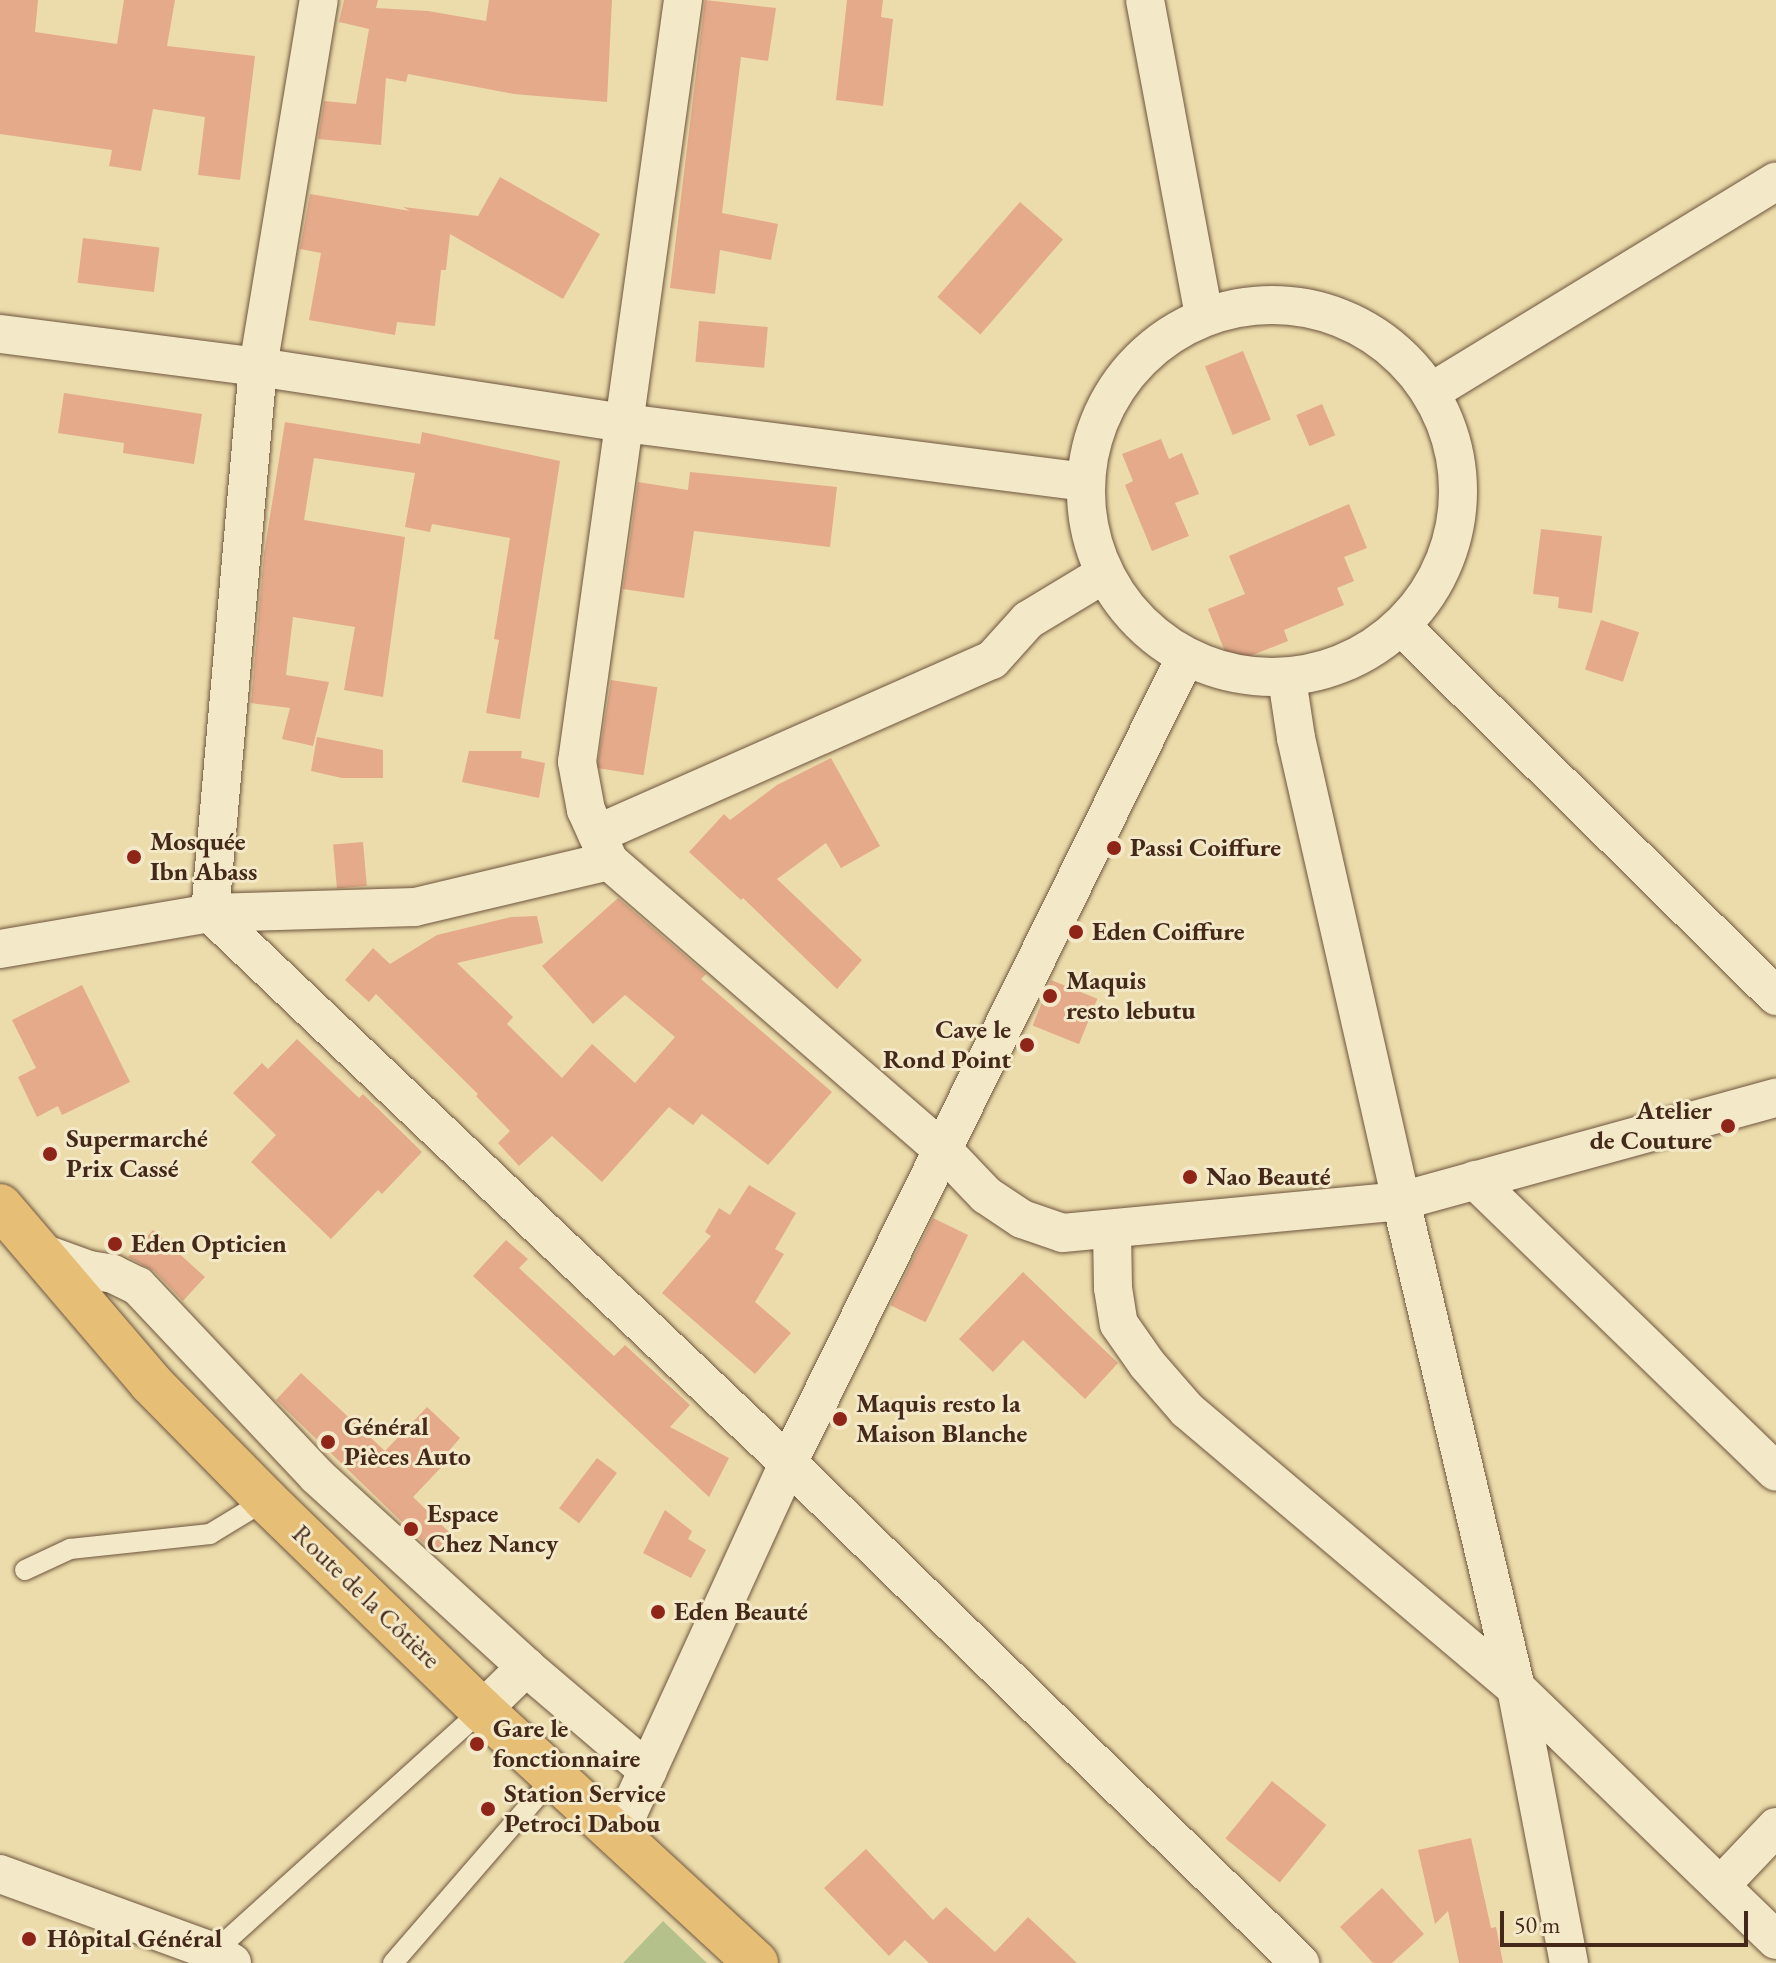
<!DOCTYPE html>
<html>
<head>
<meta charset="utf-8">
<style>
  body { margin:0 }
  #map { position:relative; width:1776px; height:1963px; overflow:hidden; background:#ecdcab; font-family:"EB Garamond",serif }
  div>[style] { position:absolute }
  .green>* { inset:0; background:#b5c18b }
  .building>* { inset:0; background:#e4aa8a; transform-origin:0 0 }
  .roads { filter:drop-shadow(0 0 2px #6e553e) drop-shadow(0 0 2px #6e553e) }
  .service>* { height:20px; margin:-10px; padding:0 10px; transform-origin:10px; border-radius:10px; background:#f3e8c8 }
  .minor>* { height:38px; margin:-19px; padding:0 19px; transform-origin:19px; border-radius:19px; background:#f3e8c8 }
  .minor>.ring { margin:-19px; padding:0; box-sizing:content-box; background:none; border:38px solid #f3e8c8; border-radius:50% }
  .primary>* { height:44px; margin:-22px; padding:0 22px; transform-origin:22px; border-radius:22px; background:#e6be76 }
  .dots>* { width:22px; height:22px; translate:-50% -50%; box-sizing:border-box; border:4px solid #f3e8c8; border-radius:50% }
  span { translate:-50% -50%; white-space:nowrap; text-align:center; line-height:1.15; -webkit-text-stroke:6px #f3e8c8; paint-order:stroke }
  .poi-label { font-size:26px; color:#44281a; font-weight:700 }
  .left { translate:0 -50%; text-align:left }
  .right { translate:-100% -50%; text-align:right }
  .street-label { font-size:26px; color:#44281a }
  .scale { position:absolute; left:1500px; top:1911px; width:248px; height:36px; box-sizing:border-box; border:4px solid #44281a; border-top:0; padding-left:10px; font-size:24px; line-height:28px; white-space:nowrap; color:#44281a; -webkit-text-stroke:6px #f3e8c8; paint-order:stroke }
</style>
</head>
<body>
<div id="map">
  <div class="green">
    <i style="clip-path:polygon(663px 1921px,707px 1963px,623px 1963px)"></i>
  </div>
  <div class="building">
    <i style="clip-path:polygon(0 0,38px 0,35px 32px,117px 44px,124px 0,175px 0,167px 46px,255px 56px,240px 180px,198px 175px,205px 117px,153px 109px,141px 171px,109px 166px,112px 150px,0 134px)"></i>
    <i style="clip-path:polygon(344px 0,378px 0,376px 8px,428px 11px,486px 21px,489px 0,612px 0,607px 102px,514px 94px,408px 74px,406px 82px,386px 78px,381px 145px,318px 139px,324px 101px,356px 104px,369px 29px,339px 22px)"></i>
    <i style="clip-path:polygon(705px 0,776px 8px,768px 61px,741px 57px,722px 213px,778px 224px,771px 260px,720px 250px,715px 294px,670px 288px)"></i>
    <i style="clip-path:polygon(847px 0,883px 0,881px 17px,893px 19px,883px 106px,836px 100px)"></i>
    <i style="clip-path:polygon(500px 177px,600px 234px,563px 299px,450px 234px,446px 270px,441px 270px,435px 326px,397px 322px,395px 335px,309px 320px,321px 253px,300px 249px,310px 194px,410px 211px,403px 207px,478px 216px)"></i>
    <i style="left:1020px;top:202px;width:57px;height:126px;rotate:41deg"></i>
    <i style="left:83px;top:238px;width:77px;height:45px;rotate:7deg"></i>
    <i style="left:699px;top:321px;width:69px;height:41px;rotate:5deg"></i>
    <i style="left:1243px;top:351px;width:74px;height:41px;rotate:68deg"></i>
    <i style="clip-path:polygon(64px 393px,202px 414px,194px 464px,123px 453px,124px 443px,58px 433px)"></i>
    <i style="left:1322px;top:404px;width:34px;height:28px;rotate:67deg"></i>
    <i style="clip-path:polygon(285px 422px,420px 444px,422px 432px,560px 461px,520px 719px,486px 713px,499px 640px,494px 639px,510px 538px,432px 524px,430px 532px,405px 527px,415px 473px,314px 458px,304px 520px,405px 537px,383px 697px,344px 690px,355px 627px,293px 617px,286px 675px,329px 682px,313px 746px,282px 739px,290px 708px,251px 703px,264px 554px)"></i>
    <i style="clip-path:polygon(1161px 439px,1169px 459px,1182px 453px,1199px 494px,1175px 503px,1189px 536px,1152px 551px,1125px 485px,1133px 481px,1122px 454px)"></i>
    <i style="clip-path:polygon(690px 472px,837px 487px,830px 547px,694px 531px,684px 598px,623px 589px,638px 482px,688px 490px)"></i>
    <i style="clip-path:polygon(1349px 504px,1367px 548px,1344px 557px,1354px 581px,1337px 588px,1344px 605px,1284px 630px,1288px 641px,1230px 664px,1208px 609px,1245px 594px,1229px 556px)"></i>
    <i style="clip-path:polygon(1541px 529px,1602px 536px,1592px 613px,1558px 608px,1559px 597px,1533px 594px)"></i>
    <i style="left:1601px;top:620px;width:40px;height:52px;rotate:18deg"></i>
    <i style="left:611px;top:680px;width:47px;height:89px;rotate:9deg"></i>
    <i style="clip-path:polygon(317px 737px,383px 750px,383px 778px,342px 778px,311px 771px)"></i>
    <i style="clip-path:polygon(469px 751px,522px 751px,521px 758px,545px 763px,539px 798px,462px 782px)"></i>
    <i style="clip-path:polygon(831px 758px,880px 846px,841px 868px,826px 843px,777px 879px,862px 960px,837px 989px,743px 898px,741px 900px,689px 852px,724px 814px,730px 820px,777px 785px)"></i>
    <i style="left:363px;top:842px;width:44px;height:30px;rotate:85deg"></i>
    <i style="clip-path:polygon(618px 898px,706px 974px,701px 979px,832px 1092px,768px 1165px,702px 1114px,693px 1125px,669px 1107px,602px 1182px,552px 1136px,519px 1166px,498px 1143px,510px 1131px,476px 1096px,478px 1094px,376px 994px,369px 1002px,345px 980px,373px 948px,390px 964px,437px 935px,511px 917px,537px 916px,543px 943px,457px 963px,513px 1017px,507px 1024px,562px 1078px,592px 1044px,635px 1083px,675px 1037px,625px 995px,593px 1024px,542px 966px)"></i>
    <i style="left:1051px;top:980px;width:50px;height:49px;rotate:22deg"></i>
    <i style="clip-path:polygon(82px 985px,130px 1082px,62px 1115px,58px 1106px,37px 1117px,18px 1077px,36px 1068px,12px 1020px)"></i>
    <i style="clip-path:polygon(297px 1039px,359px 1098px,363px 1094px,422px 1152px,382px 1194px,378px 1190px,331px 1239px,251px 1162px,276px 1135px,233px 1093px,262px 1063px,268px 1069px)"></i>
    <i style="clip-path:polygon(749px 1185px,796px 1213px,775px 1249px,784px 1254px,755px 1302px,791px 1333px,755px 1374px,662px 1293px,711px 1236px,705px 1232px,719px 1208px,730px 1215px)"></i>
    <i style="left:933px;top:1218px;width:39px;height:97px;rotate:26deg"></i>
    <i style="clip-path:polygon(153px 1230px,205px 1277px,183px 1301px,154px 1271px,128px 1257px)"></i>
    <i style="clip-path:polygon(506px 1240px,528px 1259px,519px 1268px,614px 1356px,625px 1345px,690px 1405px,670px 1427px,729px 1458px,709px 1497px,473px 1276px)"></i>
    <i style="clip-path:polygon(1023px 1272px,1118px 1363px,1085px 1399px,1023px 1340px,993px 1372px,959px 1339px)"></i>
    <i style="clip-path:polygon(301px 1373px,385px 1451px,427px 1407px,460px 1438px,447px 1453px,451px 1457px,413px 1497px,451px 1534px,434px 1553px,276px 1400px)"></i>
    <i style="left:597px;top:1458px;width:25px;height:63px;rotate:37deg"></i>
    <i style="clip-path:polygon(665px 1510px,692px 1531px,688px 1539px,706px 1550px,691px 1578px,643px 1553px)"></i>
    <i style="left:1272px;top:1781px;width:70px;height:74px;rotate:39deg"></i>
    <i style="clip-path:polygon(1471px 1838px,1491px 1928px,1496px 1927px,1503px 1963px,1459px 1963px,1448px 1911px,1435px 1924px,1418px 1850px)"></i>
    <i style="clip-path:polygon(866px 1849px,933px 1920px,946px 1907px,995px 1952px,1028px 1917px,1077px 1963px,929px 1963px,905px 1940px,889px 1956px,824px 1888px)"></i>
    <i style="clip-path:polygon(1382px 1888px,1424px 1934px,1392px 1963px,1373px 1963px,1340px 1927px)"></i>
  </div>
  <div class="roads">
    <div class="service">
      <i style="left:25px;top:1570px;width:50px;rotate:-25deg"></i>
      <i style="left:70px;top:1549px;width:141px;rotate:-6.1deg"></i>
      <i style="left:210px;top:1534px;width:66px;rotate:-31.3deg"></i>
      <i style="left:214px;top:1952px;width:361px;rotate:-42.1deg"></i>
      <i style="left:393px;top:1963px;width:247px;rotate:-49.1deg"></i>
    </div>
    <div class="minor">
      <i style="left:683px;top:0;width:769px;rotate:97.92deg"></i>
      <i style="left:577px;top:762px;width:49px;rotate:79.4deg"></i>
      <i style="left:586px;top:810px;width:56px;rotate:65.7deg"></i>
      <i style="left:609px;top:861px;width:443px;rotate:40.9deg"></i>
      <i style="left:944px;top:1151px;width:61px;rotate:46.3deg"></i>
      <i style="left:986px;top:1195px;width:43px;rotate:33.7deg"></i>
      <i style="left:1022px;top:1219px;width:43px;rotate:18.9deg"></i>
      <i style="left:1063px;top:1233px;width:340px;rotate:-5.4deg"></i>
      <i style="left:1401px;top:1201px;width:389px;rotate:-15.4deg"></i>
      <i style="left:1145px;top:0;width:321px;rotate:79.4deg"></i>
      <i class="ring" style="left:1086px;top:305px;width:334px;height:334px"></i>
      <i style="left:0;top:334px;width:260px;rotate:7.3deg"></i>
      <i style="left:258px;top:367px;width:371px;rotate:8.7deg"></i>
      <i style="left:625px;top:423px;width:464px;rotate:7.3deg"></i>
      <i style="left:1431px;top:392px;width:404px;rotate:-31.4deg"></i>
      <i style="left:1403px;top:628px;width:524px;rotate:44.61deg"></i>
      <i style="left:1287px;top:679px;width:60px;rotate:81.3deg"></i>
      <i style="left:1296px;top:738px;width:475px;rotate:77.2deg"></i>
      <i style="left:1401px;top:1201px;width:500px;rotate:76.71deg"></i>
      <i style="left:1516px;top:1688px;width:280px;rotate:79.1deg"></i>
      <i style="left:597px;top:834px;width:432px;rotate:-23.8deg"></i>
      <i style="left:992px;top:660px;width:54px;rotate:-48deg"></i>
      <i style="left:1028px;top:620px;width:89px;rotate:-31.2deg"></i>
      <i style="left:210px;top:913px;width:798px;rotate:43.58deg"></i>
      <i style="left:788px;top:1463px;width:716px;rotate:44.32deg"></i>
      <i style="left:210px;top:913px;width:548px;rotate:-84.98deg"></i>
      <i style="left:258px;top:367px;width:372px;rotate:-80.6deg"></i>
      <i style="left:0;top:949px;width:213px;rotate:-9.7deg"></i>
      <i style="left:210px;top:913px;width:205px;rotate:-1.7deg"></i>
      <i style="left:415px;top:907px;width:199px;rotate:-13.3deg"></i>
      <i style="left:1475px;top:1180px;width:419px;rotate:44.1deg"></i>
      <i style="left:1112px;top:1230px;width:58px;rotate:89deg"></i>
      <i style="left:1113px;top:1288px;width:36px;rotate:81deg"></i>
      <i style="left:1119px;top:1324px;width:49px;rotate:55deg"></i>
      <i style="left:1147px;top:1364px;width:61px;rotate:49deg"></i>
      <i style="left:1187px;top:1410px;width:431px;rotate:40.2deg"></i>
      <i style="left:1516px;top:1688px;width:362px;rotate:44.1deg"></i>
      <i style="left:39px;top:1252px;width:53px;rotate:19.8deg"></i>
      <i style="left:89px;top:1270px;width:24px;rotate:9deg"></i>
      <i style="left:113px;top:1274px;width:28px;rotate:26deg"></i>
      <i style="left:138px;top:1286px;width:261px;rotate:46.7deg"></i>
      <i style="left:317px;top:1476px;width:283px;rotate:42.4deg"></i>
      <i style="left:526px;top:1667px;width:160px;rotate:40.4deg"></i>
      <i style="left:482px;top:1710px;width:62px;rotate:-44.3deg"></i>
      <i style="left:618px;top:1835px;width:409px;rotate:-65.4deg"></i>
      <i style="left:788px;top:1463px;width:898px;rotate:-63.75deg"></i>
      <i style="left:0;top:1874px;width:228px;rotate:20deg"></i>
      <i style="left:214px;top:1952px;width:21px;rotate:31deg"></i>
      <i style="left:1721px;top:1885px;width:80px;rotate:-46.5deg"></i>
    </div>
    <div class="primary">
      <i style="left:0;top:1206px;width:233px;rotate:49.5deg"></i>
      <i style="left:151px;top:1383px;width:164px;rotate:45.5deg"></i>
      <i style="left:266px;top:1500px;width:301px;rotate:44.2deg"></i>
      <i style="left:482px;top:1710px;width:373px;rotate:42.7deg"></i>
    </div>
  </div>
  <div class="dots">
    <i style="left:1114px;top:848px;background:#8f2418"></i>
    <i style="left:134px;top:857px;background:#8f2418"></i>
    <i style="left:1076px;top:932px;background:#8f2418"></i>
    <i style="left:1050px;top:996px;background:#8f2418"></i>
    <i style="left:1027px;top:1045px;background:#8f2418"></i>
    <i style="left:1728px;top:1126px;background:#8f2418"></i>
    <i style="left:50px;top:1154px;background:#8f2418"></i>
    <i style="left:1190px;top:1177px;background:#8f2418"></i>
    <i style="left:115px;top:1244px;background:#8f2418"></i>
    <i style="left:840px;top:1419px;background:#8f2418"></i>
    <i style="left:328px;top:1442px;background:#8f2418"></i>
    <i style="left:411px;top:1529px;background:#8f2418"></i>
    <i style="left:658px;top:1612px;background:#8f2418"></i>
    <i style="left:477px;top:1744px;background:#8f2418"></i>
    <i style="left:488px;top:1809px;background:#8f2418"></i>
    <i style="left:29px;top:1939px;background:#8f2418"></i>
  </div>
  <div class="poi-label">
    <span class="left" style="left:150px;top:857px">Mosquée<br>Ibn Abass</span>
    <span class="left" style="left:1130px;top:848px">Passi Coiffure</span>
    <span class="left" style="left:1092px;top:932px">Eden Coiffure</span>
    <span class="left" style="left:1066px;top:996px">Maquis<br>resto lebutu</span>
    <span class="right" style="left:1011px;top:1045px">Cave le<br>Rond Point</span>
    <span class="right" style="left:1712px;top:1126px">Atelier<br>de Couture</span>
    <span class="left" style="left:66px;top:1154px">Supermarché<br>Prix Cassé</span>
    <span class="left" style="left:1206px;top:1177px">Nao Beauté</span>
    <span class="left" style="left:131px;top:1244px">Eden Opticien</span>
    <span class="left" style="left:856px;top:1419px">Maquis resto la<br>Maison Blanche</span>
    <span class="left" style="left:344px;top:1442px">Général<br>Pièces Auto</span>
    <span class="left" style="left:427px;top:1529px">Espace<br>Chez Nancy</span>
    <span class="left" style="left:674px;top:1612px">Eden Beauté</span>
    <span class="left" style="left:493px;top:1744px">Gare le<br>fonctionnaire</span>
    <span class="left" style="left:504px;top:1809px">Station Service<br>Petroci Dabou</span>
    <span class="left" style="left:47px;top:1939px">Hôpital Général</span>
  </div>
  <div class="street-label">
    <span style="left:366px;top:1597px;rotate:44deg">Route de la Côtière</span>
  </div>
  <div class="scale">50 m</div>
</div>
</body>
</html>
